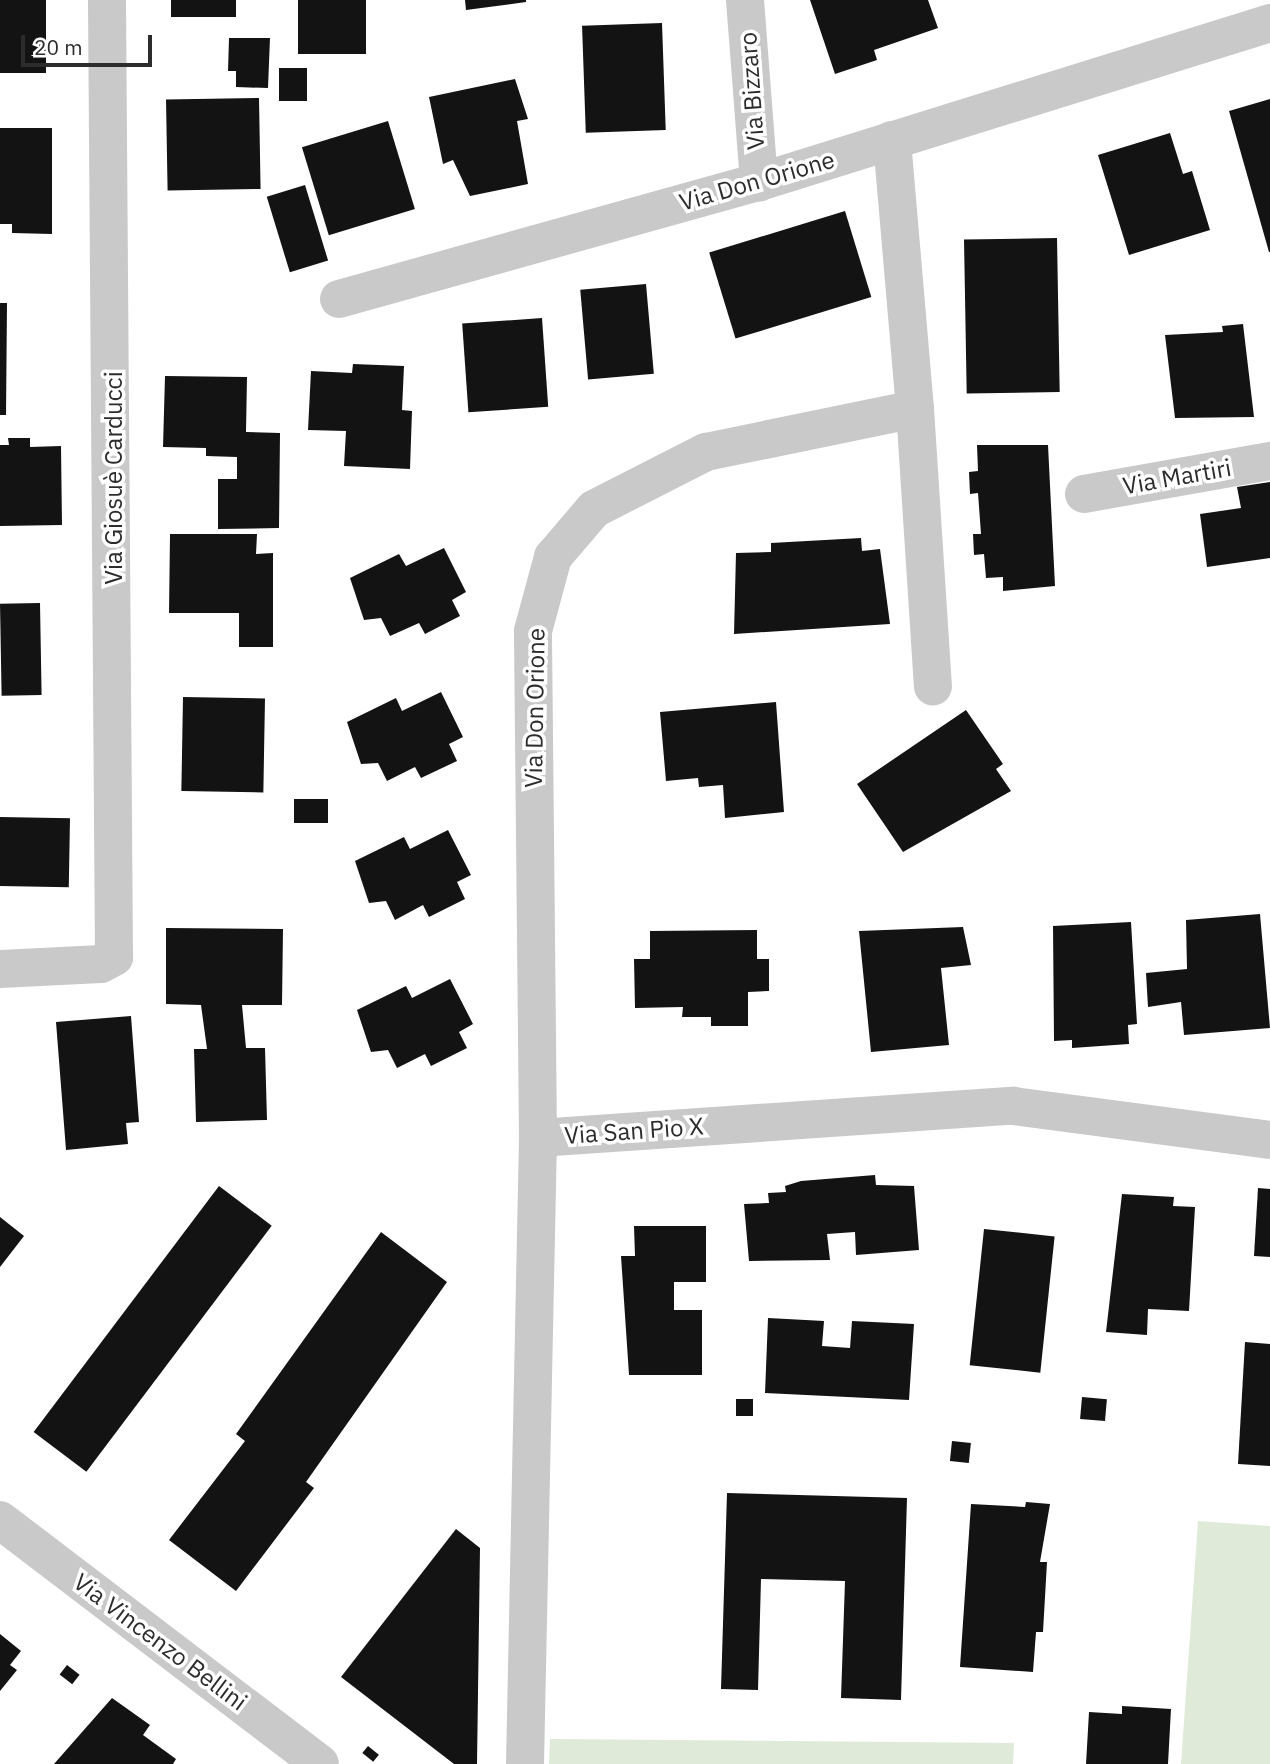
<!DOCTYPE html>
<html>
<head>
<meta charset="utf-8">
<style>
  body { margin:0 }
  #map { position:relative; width:1270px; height:1764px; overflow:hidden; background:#fff; font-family:"IBM Plex Sans",sans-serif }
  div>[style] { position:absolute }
  .green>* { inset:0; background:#e0ead8 }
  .building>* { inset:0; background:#131313; transform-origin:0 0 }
  .minor>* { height:38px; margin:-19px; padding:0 19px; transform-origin:19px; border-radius:19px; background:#c9c9c9 }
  span { translate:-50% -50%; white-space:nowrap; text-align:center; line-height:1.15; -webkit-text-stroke:7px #fff; paint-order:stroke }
  .street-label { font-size:24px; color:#2c2c2c }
  .scale { position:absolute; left:21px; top:35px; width:131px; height:32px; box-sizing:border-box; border:4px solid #2c2c2c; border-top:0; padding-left:9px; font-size:21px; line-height:24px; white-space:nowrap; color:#2c2c2c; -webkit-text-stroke:5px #fff; paint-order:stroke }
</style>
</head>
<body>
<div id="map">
  <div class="green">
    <i style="clip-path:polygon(1198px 1521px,1270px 1526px,1270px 1764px,1181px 1764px)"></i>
    <i style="clip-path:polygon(550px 1739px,1014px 1743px,1013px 1764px,549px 1764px)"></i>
  </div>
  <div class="building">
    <i style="left:0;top:0;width:46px;height:73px"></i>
    <i style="left:171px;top:0;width:65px;height:17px"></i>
    <i style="left:298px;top:0;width:68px;height:54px"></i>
    <i style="clip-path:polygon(465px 0,526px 0,526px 2px,466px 10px)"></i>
    <i style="clip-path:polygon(810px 0,928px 0,938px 28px,874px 50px,877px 60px,835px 74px)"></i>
    <i style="left:662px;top:23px;width:107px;height:80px;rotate:88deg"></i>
    <i style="clip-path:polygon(229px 38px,270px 38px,268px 88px,236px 87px,236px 71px,228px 71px)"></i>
    <i style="left:279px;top:68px;width:28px;height:33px"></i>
    <i style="clip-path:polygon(515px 79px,528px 119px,517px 121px,528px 184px,470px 196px,453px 160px,443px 164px,429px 97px)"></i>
    <i style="left:259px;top:98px;width:91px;height:93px;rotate:89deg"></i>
    <i style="clip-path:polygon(1270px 99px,1270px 252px,1269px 252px,1229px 111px)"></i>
    <i style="left:388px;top:121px;width:92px;height:90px;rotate:73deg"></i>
    <i style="clip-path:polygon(0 128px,52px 128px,52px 234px,12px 233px,12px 224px,0 224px)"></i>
    <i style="clip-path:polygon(1170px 133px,1183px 174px,1192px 171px,1210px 230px,1129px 255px,1098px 155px)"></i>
    <i style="left:305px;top:185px;width:79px;height:40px;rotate:73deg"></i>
    <i style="left:845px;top:211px;width:90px;height:142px;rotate:73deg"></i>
    <i style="left:1057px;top:238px;width:154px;height:93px;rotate:89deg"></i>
    <i style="left:646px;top:284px;width:90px;height:66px;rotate:85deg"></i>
    <i style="clip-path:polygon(0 303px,7px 303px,6px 415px,0 415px)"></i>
    <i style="left:542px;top:318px;width:89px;height:80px;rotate:86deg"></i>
    <i style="clip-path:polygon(1243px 324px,1254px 417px,1175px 418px,1165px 335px,1223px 332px,1222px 326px)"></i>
    <i style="clip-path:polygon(353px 364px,404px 366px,402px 410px,412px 411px,410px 469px,344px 466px,346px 431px,308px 430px,311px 371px,352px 373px)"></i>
    <i style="clip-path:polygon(165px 376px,247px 377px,246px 432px,280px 433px,279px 528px,218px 529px,218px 479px,237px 479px,237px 457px,206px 456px,206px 448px,163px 447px)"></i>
    <i style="clip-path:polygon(8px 438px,30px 438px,30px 447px,61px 446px,62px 525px,0 526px,0 445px,9px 445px)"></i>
    <i style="clip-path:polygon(977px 445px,1048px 445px,1055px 586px,1003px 591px,1003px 577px,986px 578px,984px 554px,974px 555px,973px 534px,981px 534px,978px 493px,970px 494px,969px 472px,978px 471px)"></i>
    <i style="clip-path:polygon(1270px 482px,1270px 558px,1207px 567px,1200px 514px,1241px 508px,1237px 487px)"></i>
    <i style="clip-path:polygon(170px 534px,257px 534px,256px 554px,273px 553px,273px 647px,239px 647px,239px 613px,169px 613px)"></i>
    <i style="clip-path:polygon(861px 538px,862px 551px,880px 549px,890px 624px,734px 634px,736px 553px,771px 552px,771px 543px)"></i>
    <i style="clip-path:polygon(444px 548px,466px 592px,452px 600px,460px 616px,425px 634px,419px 623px,390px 636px,381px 618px,364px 620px,350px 578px,399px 554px,406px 566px)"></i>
    <i style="left:40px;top:603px;width:92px;height:40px;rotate:89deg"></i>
    <i style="clip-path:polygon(441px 692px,463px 737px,449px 744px,457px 761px,421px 778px,415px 767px,387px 781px,378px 763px,361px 764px,347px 722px,396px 698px,402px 711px)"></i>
    <i style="left:183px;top:697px;width:82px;height:94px;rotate:1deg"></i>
    <i style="clip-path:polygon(776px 702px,784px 812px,725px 818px,723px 785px,699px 787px,698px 778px,666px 781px,660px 712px)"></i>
    <i style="clip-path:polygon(966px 710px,1003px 764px,996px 769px,1011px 791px,903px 852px,857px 784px)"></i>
    <i style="left:328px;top:799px;width:24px;height:34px;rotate:90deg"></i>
    <i style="left:0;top:817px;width:70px;height:69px;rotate:1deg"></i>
    <i style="clip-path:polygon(448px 830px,471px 875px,457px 882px,465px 899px,429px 917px,423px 905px,395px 920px,386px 901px,369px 903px,355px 861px,404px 837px,410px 849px)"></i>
    <i style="clip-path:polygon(1260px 914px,1270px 1028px,1184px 1035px,1181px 1002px,1148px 1007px,1146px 973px,1187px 969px,1186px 920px)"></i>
    <i style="clip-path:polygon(1131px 922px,1137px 1024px,1128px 1025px,1129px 1044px,1072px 1048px,1072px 1040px,1054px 1041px,1053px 926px)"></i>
    <i style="clip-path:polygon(963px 927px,971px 965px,941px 968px,949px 1045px,871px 1052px,859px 931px)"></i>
    <i style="clip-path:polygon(166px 928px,283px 929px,282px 1005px,242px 1005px,246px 1048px,265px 1048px,267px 1120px,196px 1122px,194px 1049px,207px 1049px,201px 1005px,166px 1004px)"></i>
    <i style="clip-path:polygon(757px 930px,757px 959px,769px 959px,769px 991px,748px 992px,748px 1026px,711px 1026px,711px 1017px,682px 1017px,683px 1007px,635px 1008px,634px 959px,650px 959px,650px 931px)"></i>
    <i style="clip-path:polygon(450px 979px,473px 1024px,459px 1032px,467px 1048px,431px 1066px,425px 1054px,397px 1068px,388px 1050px,371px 1052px,357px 1010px,406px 986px,412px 998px)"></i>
    <i style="clip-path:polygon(131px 1016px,139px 1122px,126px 1123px,128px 1144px,66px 1150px,56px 1022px)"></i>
    <i style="clip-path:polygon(875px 1175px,876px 1185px,914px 1186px,919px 1250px,856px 1255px,855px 1232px,827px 1234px,830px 1260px,749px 1261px,744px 1204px,769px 1203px,768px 1193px,786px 1192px,785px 1186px,801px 1181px)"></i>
    <i style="left:219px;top:1186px;width:66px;height:308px;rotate:37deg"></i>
    <i style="clip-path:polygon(1258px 1188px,1270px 1189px,1270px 1257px,1254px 1256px)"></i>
    <i style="clip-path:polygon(1122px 1194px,1174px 1197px,1173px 1206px,1195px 1207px,1189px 1311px,1148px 1309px,1147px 1335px,1106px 1332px)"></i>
    <i style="clip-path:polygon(0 1217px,24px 1236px,0 1267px)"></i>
    <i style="clip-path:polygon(634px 1226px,706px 1226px,706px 1282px,674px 1282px,674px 1310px,702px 1310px,702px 1375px,629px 1375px,621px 1256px,635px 1256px)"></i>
    <i style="left:984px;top:1229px;width:71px;height:137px;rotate:6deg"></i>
    <i style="clip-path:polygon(381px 1232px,447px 1282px,306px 1482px,314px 1488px,236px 1591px,169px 1540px,245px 1441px,236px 1434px)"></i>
    <i style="clip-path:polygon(768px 1318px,824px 1321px,822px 1346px,850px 1348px,852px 1321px,914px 1324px,909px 1400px,765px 1393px)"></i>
    <i style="clip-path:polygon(1245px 1342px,1270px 1344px,1270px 1466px,1238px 1464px)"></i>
    <i style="left:1082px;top:1397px;width:25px;height:22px;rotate:5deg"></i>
    <i style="left:736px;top:1399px;width:17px;height:17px"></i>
    <i style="left:952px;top:1441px;width:19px;height:20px;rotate:6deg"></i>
    <i style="clip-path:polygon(727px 1493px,907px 1498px,901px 1700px,841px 1698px,845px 1581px,761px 1579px,758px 1690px,721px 1689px)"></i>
    <i style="clip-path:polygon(1026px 1502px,1050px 1504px,1040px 1562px,1047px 1562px,1043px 1632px,1036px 1632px,1033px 1672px,960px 1667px,971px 1504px,1025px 1507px)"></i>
    <i style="clip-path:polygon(456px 1529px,480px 1548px,477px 1764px,454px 1764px,341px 1677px)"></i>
    <i style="clip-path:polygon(0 1634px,21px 1651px,10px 1665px,17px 1670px,0 1691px)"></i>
    <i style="left:67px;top:1665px;width:16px;height:12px;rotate:38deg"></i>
    <i style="clip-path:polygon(112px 1698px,150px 1725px,143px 1735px,176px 1759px,173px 1764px,54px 1764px)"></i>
    <i style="clip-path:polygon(1122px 1706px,1171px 1709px,1168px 1764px,1086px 1764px,1089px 1712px,1122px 1714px)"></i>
    <i style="left:368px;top:1746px;width:14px;height:9px;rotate:39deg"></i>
  </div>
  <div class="minor">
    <i style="left:745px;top:0;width:183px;rotate:85.6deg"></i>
    <i style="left:339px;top:299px;width:436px;rotate:-15.6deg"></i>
    <i style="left:759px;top:182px;width:535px;rotate:-17.28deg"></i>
    <i style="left:915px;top:409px;width:278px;rotate:86.3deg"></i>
    <i style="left:1084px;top:494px;width:189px;rotate:-10.1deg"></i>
    <i style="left:0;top:969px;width:101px;rotate:-2.8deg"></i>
    <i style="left:101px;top:964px;width:15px;rotate:-28deg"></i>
    <i style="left:114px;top:957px;width:957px;rotate:-90.42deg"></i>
    <i style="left:538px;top:1138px;width:507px;rotate:-90.57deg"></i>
    <i style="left:533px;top:631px;width:77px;rotate:-74.9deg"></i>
    <i style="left:553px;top:557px;width:63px;rotate:-49.5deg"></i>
    <i style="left:594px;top:509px;width:126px;rotate:-27deg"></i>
    <i style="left:706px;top:452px;width:213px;rotate:-11.6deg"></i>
    <i style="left:915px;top:409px;width:270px;rotate:-94.9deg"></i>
    <i style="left:0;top:1520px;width:402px;rotate:37.3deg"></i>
    <i style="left:525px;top:1764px;width:626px;rotate:-88.81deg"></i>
    <i style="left:538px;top:1138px;width:476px;rotate:-3.9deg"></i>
    <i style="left:1013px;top:1106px;width:259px;rotate:7.5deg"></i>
  </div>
  <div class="street-label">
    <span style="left:752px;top:91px;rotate:-94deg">Via Bizzaro</span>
    <span style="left:757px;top:181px;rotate:-16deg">Via Don Orione</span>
    <span style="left:1177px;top:477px;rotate:-10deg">Via Martiri</span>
    <span style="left:114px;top:478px;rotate:-90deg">Via Giosuè Carducci</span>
    <span style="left:535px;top:708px;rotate:-89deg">Via Don Orione</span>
    <span style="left:634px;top:1131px;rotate:-4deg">Via San Pio X</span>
    <span style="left:160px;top:1642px;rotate:37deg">Via Vincenzo Bellini</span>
  </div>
  <div class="scale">20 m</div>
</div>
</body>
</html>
